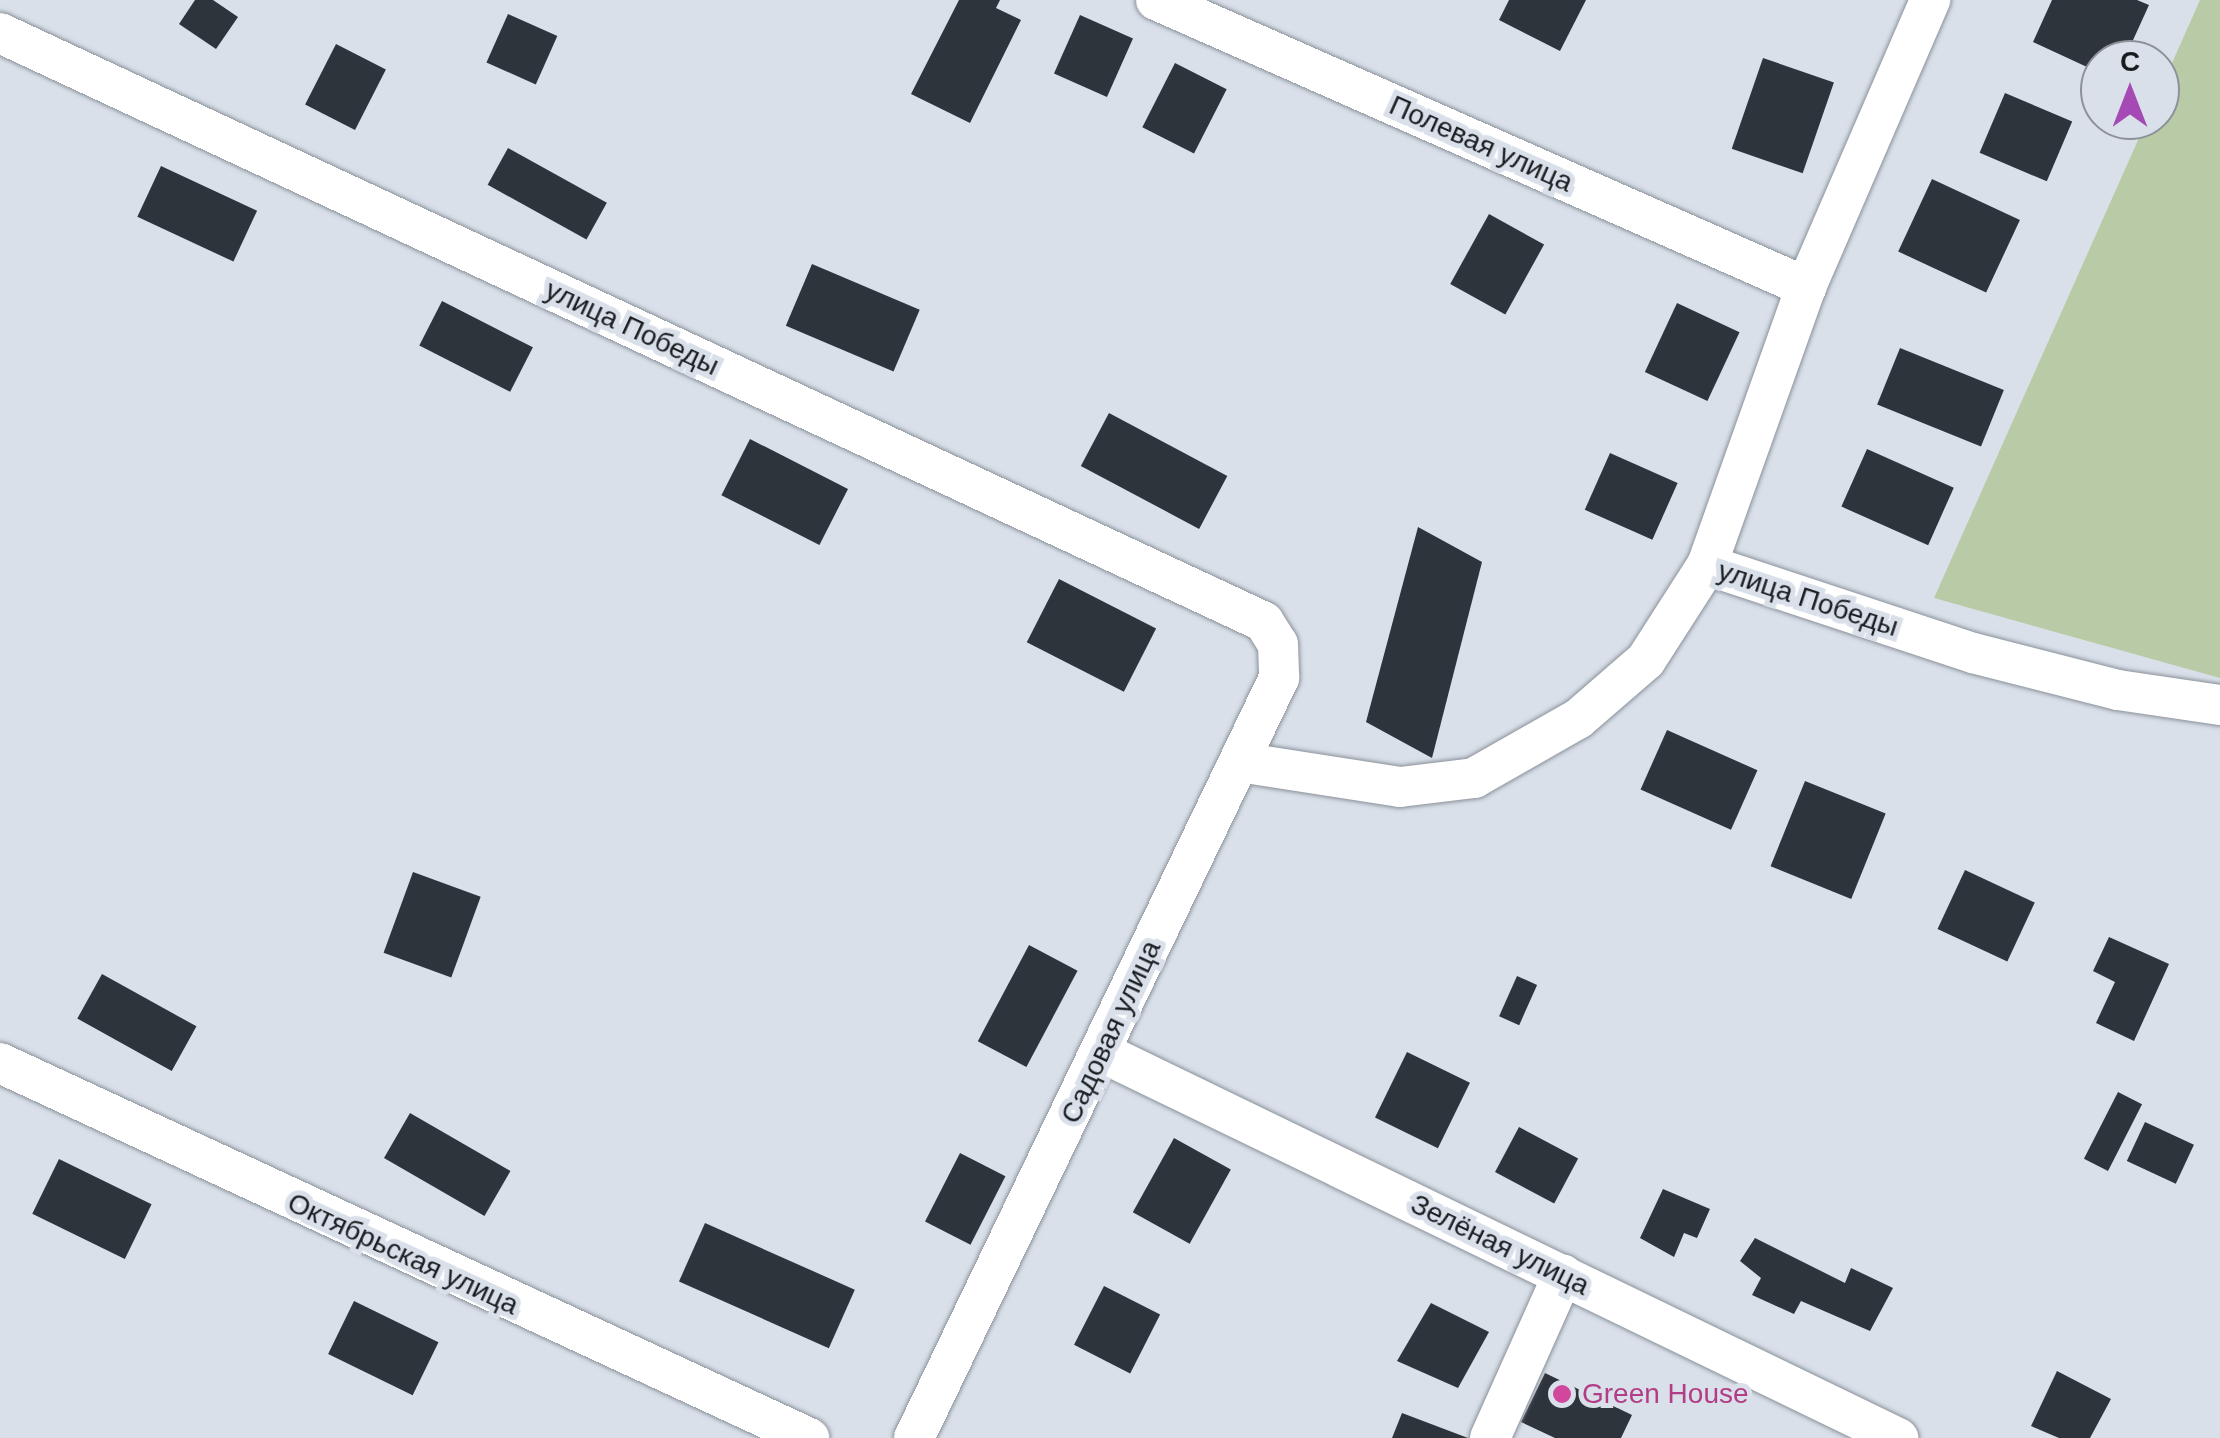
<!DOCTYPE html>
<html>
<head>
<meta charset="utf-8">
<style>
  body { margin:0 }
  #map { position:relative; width:2220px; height:1438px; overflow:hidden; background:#d9e0ea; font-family:Arial,sans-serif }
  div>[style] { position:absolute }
  .green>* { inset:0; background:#b8cba6 }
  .building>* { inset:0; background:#2e343b; transform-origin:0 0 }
  .roads { filter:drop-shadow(0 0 2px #8a9199) drop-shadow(0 0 2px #8a9199) }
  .street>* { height:40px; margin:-20px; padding:0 20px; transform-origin:20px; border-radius:20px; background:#fff }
  .dots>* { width:28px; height:28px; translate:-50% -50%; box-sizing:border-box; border:5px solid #d9e0ea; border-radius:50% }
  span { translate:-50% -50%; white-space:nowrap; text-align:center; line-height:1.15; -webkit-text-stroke:10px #d9e0ea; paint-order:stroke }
  .street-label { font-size:28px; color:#1a1d20 }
  .hotel-label { font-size:28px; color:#b23c85 }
  .left { translate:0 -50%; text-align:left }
  .north { position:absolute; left:2080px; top:40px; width:100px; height:100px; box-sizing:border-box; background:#d9e0ea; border:2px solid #8d9299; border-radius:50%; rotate:0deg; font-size:28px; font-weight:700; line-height:40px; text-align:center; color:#1a1d20 }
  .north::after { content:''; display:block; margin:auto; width:35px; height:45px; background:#a54ab5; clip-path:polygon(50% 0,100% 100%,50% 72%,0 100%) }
</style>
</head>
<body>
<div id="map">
  <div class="green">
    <i style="clip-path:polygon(2200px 0,2220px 0,2220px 678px,1934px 598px,2147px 120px,2160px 120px,2160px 90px)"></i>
  </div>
  <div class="building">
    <i style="clip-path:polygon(195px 0,213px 0,238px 17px,216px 49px,179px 24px)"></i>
    <i style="clip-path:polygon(959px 0,1000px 0,996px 8px,1021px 20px,970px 123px,911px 94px)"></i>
    <i style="clip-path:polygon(1509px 0,1586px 0,1560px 51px,1499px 20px)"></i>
    <i style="clip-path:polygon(2052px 0,2137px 0,2149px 5px,2124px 60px,2100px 60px,2100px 73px,2033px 42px)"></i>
    <i style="left:508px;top:14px;width:54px;height:53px;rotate:24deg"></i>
    <i style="left:1080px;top:15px;width:58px;height:64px;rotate:24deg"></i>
    <i style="left:336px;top:44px;width:56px;height:68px;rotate:27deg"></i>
    <i style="left:1763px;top:58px;width:75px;height:96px;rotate:19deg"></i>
    <i style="left:1175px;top:63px;width:58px;height:72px;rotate:27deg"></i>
    <i style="left:2005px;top:93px;width:73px;height:65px;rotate:23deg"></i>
    <i style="left:508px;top:148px;width:113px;height:42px;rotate:29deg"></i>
    <i style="left:161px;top:166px;width:106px;height:56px;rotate:25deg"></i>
    <i style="left:1932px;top:179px;width:97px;height:80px;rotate:25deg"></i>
    <i style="left:1489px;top:214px;width:63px;height:80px;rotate:29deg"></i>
    <i style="left:812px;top:264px;width:117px;height:67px;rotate:23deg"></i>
    <i style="left:442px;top:301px;width:102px;height:50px;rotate:27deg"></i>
    <i style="left:1677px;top:303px;width:69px;height:76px;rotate:25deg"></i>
    <i style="left:1900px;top:348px;width:112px;height:61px;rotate:22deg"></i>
    <i style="left:1109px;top:413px;width:134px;height:60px;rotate:28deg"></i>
    <i style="left:750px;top:439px;width:110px;height:63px;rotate:27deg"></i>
    <i style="left:1867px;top:449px;width:95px;height:63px;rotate:24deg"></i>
    <i style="left:1610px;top:453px;width:74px;height:62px;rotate:24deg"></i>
    <i style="clip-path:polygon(1418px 527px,1482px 562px,1432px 758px,1366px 722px)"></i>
    <i style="left:1059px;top:579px;width:109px;height:71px;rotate:27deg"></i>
    <i style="left:1667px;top:730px;width:99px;height:65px;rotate:24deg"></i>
    <i style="left:1805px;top:781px;width:87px;height:92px;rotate:22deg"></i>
    <i style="left:1965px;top:870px;width:77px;height:65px;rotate:25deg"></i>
    <i style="left:413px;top:872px;width:72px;height:86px;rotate:20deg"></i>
    <i style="clip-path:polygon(2109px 937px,2169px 964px,2134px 1041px,2096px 1023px,2115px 982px,2093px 971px)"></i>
    <i style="left:1029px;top:945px;width:55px;height:109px;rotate:28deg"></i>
    <i style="left:102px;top:974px;width:108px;height:51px;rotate:29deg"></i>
    <i style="left:1517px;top:976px;width:22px;height:44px;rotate:24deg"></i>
    <i style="left:1407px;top:1052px;width:70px;height:73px;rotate:26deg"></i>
    <i style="left:2118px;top:1092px;width:27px;height:75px;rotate:27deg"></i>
    <i style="left:410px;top:1113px;width:116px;height:52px;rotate:30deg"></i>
    <i style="left:2145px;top:1122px;width:54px;height:43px;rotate:25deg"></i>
    <i style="left:1519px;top:1127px;width:67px;height:51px;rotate:28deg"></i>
    <i style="left:1174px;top:1138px;width:65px;height:85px;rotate:29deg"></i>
    <i style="left:960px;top:1153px;width:51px;height:77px;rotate:27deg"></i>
    <i style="left:59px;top:1159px;width:103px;height:61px;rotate:26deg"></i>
    <i style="clip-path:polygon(1663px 1189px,1710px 1209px,1697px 1238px,1684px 1233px,1674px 1257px,1640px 1238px)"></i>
    <i style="left:705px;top:1223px;width:164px;height:64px;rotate:24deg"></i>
    <i style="clip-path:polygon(1755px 1238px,1845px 1283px,1851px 1268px,1893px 1288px,1870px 1331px,1801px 1301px,1794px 1314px,1752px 1295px,1761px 1278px,1740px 1261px)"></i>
    <i style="left:1104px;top:1286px;width:63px;height:66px;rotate:27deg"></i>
    <i style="left:354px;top:1301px;width:94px;height:59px;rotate:26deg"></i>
    <i style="clip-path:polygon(1431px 1303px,1489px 1332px,1458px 1388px,1397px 1361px)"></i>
    <i style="clip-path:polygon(2057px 1371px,2111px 1399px,2090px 1438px,2059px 1438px,2031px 1426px)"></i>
    <i style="clip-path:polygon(1545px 1373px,1632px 1415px,1621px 1438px,1555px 1438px,1521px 1422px)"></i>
    <i style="clip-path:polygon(1402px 1413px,1468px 1438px,1392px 1438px)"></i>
  </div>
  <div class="roads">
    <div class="street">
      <i style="left:1156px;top:0;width:711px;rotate:23.82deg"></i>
      <i style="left:0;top:33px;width:1394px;rotate:24.98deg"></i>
      <i style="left:1264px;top:622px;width:26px;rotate:58deg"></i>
      <i style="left:1278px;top:644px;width:34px;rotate:88deg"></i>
      <i style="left:1279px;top:678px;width:843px;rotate:115.65deg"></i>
      <i style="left:1707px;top:565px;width:295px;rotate:-70.4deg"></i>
      <i style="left:1806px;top:287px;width:313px;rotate:-66.6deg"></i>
      <i style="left:1239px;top:762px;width:163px;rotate:8.8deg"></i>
      <i style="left:1400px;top:787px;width:75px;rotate:-6.9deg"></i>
      <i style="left:1474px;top:778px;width:120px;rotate:-29.6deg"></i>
      <i style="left:1578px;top:719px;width:90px;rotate:-40.9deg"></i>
      <i style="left:1646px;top:660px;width:113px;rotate:-57.3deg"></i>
      <i style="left:1707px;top:565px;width:280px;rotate:18.3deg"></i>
      <i style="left:1973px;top:653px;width:150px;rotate:14.3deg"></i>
      <i style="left:2118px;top:690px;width:103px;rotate:8.4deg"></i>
      <i style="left:1101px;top:1052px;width:886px;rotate:25.84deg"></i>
      <i style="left:0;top:1063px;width:892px;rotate:24.87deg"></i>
      <i style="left:1490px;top:1438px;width:179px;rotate:-65.9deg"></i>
    </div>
  </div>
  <div class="dots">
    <i style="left:1562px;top:1394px;background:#d1479c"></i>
  </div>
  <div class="street-label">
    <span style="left:1481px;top:144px;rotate:24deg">Полевая улица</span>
    <span style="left:632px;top:328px;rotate:25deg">улица Победы</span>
    <span style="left:1808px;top:599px;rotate:18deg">улица Победы</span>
    <span style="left:1111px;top:1032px;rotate:-65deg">Садовая улица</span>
    <span style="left:1500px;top:1245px;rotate:26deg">Зелёная улица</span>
    <span style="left:403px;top:1254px;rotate:25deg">Октябрьская улица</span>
  </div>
  <div class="hotel-label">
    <span class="left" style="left:1582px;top:1394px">Green House</span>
  </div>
  <div class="north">С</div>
</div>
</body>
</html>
